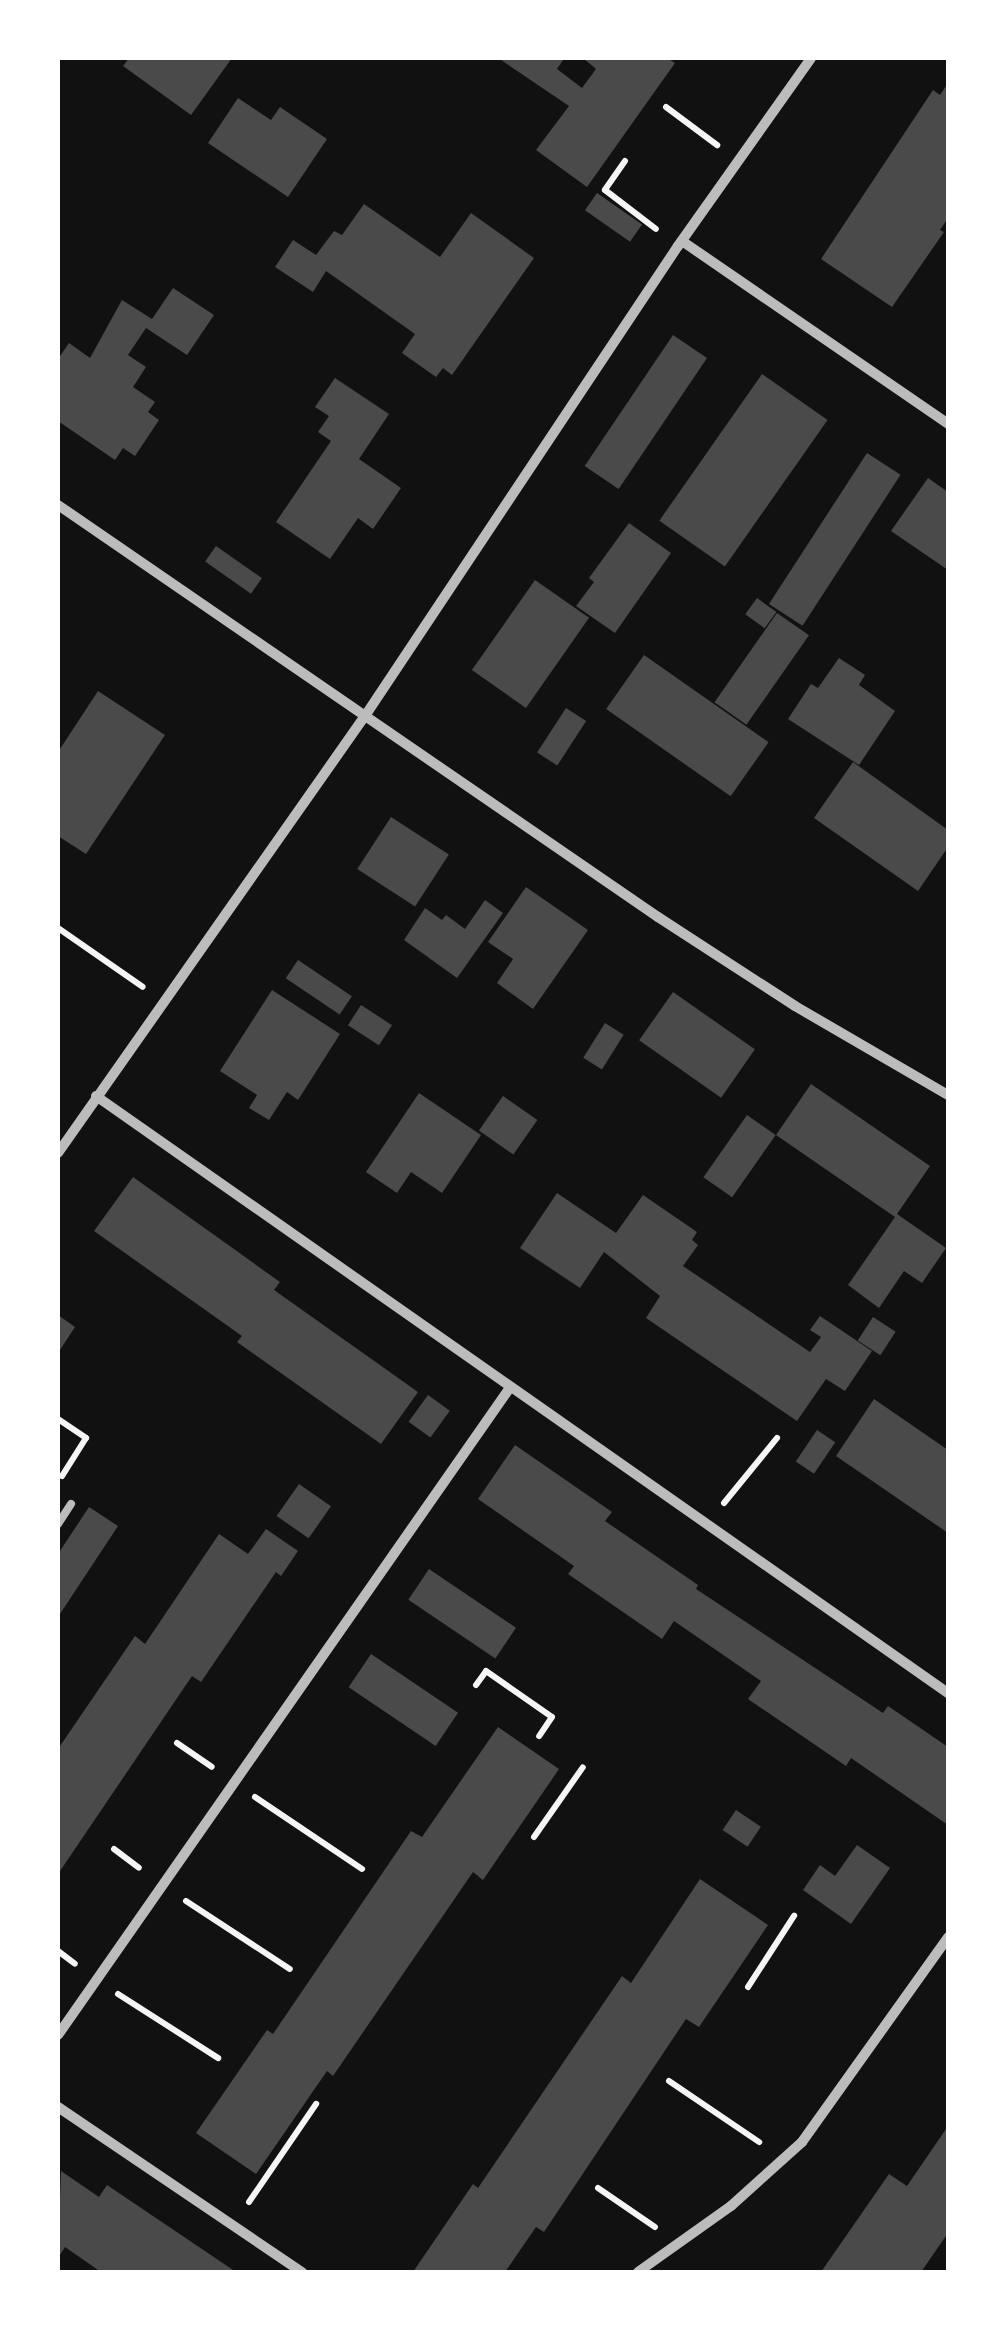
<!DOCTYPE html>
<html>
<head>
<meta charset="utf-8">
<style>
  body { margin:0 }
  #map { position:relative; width:1006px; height:2330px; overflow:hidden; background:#111; font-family:"Playfair Display",serif }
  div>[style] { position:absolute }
  .building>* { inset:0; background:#4a4a4a; transform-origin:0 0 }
  .path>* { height:6px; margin:-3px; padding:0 3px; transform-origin:3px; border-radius:3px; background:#f5f5f5 }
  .service>* { height:8px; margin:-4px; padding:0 4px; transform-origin:4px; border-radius:4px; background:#bcbcbc }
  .minor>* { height:10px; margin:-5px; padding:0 5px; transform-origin:5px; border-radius:5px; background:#bcbcbc }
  span { translate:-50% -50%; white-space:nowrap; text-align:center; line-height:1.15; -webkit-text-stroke:9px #fff; paint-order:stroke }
  .frame { position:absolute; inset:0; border:60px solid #fff; pointer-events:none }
</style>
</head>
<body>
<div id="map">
  <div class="building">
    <i style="clip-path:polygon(129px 58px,232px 58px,191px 115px,123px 66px)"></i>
    <i style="clip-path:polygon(498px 58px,559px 58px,563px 60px,557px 69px,582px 88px,596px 69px,583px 58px,667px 58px,675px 63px,587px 187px,536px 150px,569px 106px)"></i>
    <i style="clip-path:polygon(948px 83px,948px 218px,940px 230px,944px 232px,892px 307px,821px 259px,933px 90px,940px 95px)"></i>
    <i style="clip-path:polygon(238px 98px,271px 120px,280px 107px,327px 139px,288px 197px,208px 143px)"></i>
    <i style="left:597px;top:193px;width:55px;height:21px;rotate:35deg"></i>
    <i style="clip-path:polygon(364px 204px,440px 257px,471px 213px,534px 258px,452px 375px,443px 368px,436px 377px,402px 353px,415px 334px,326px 271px,313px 292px,275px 267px,293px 240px,316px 255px,334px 231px,342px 235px)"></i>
    <i style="clip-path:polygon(173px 288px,214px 315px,187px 355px,146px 328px,128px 355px,146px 367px,133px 387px,155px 402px,148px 412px,159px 420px,135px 456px,123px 448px,115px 460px,58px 421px,58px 359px,69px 343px,90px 358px,122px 300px,152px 319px)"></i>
    <i style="left:673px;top:335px;width:41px;height:158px;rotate:34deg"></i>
    <i style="left:762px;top:374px;width:80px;height:179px;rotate:35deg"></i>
    <i style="clip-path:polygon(335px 378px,389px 414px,359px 459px,401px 488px,373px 529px,358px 518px,330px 559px,276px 522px,331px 441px,318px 432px,329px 416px,315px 407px)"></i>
    <i style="left:867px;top:453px;width:40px;height:180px;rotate:33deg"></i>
    <i style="clip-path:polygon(928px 478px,948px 492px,948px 570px,891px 531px)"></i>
    <i style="clip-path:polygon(629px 523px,671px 553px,615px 633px,576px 606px,594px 582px,589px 578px)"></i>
    <i style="left:216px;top:546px;width:56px;height:19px;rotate:35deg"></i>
    <i style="left:535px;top:580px;width:66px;height:110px;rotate:35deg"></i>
    <i style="left:757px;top:598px;width:24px;height:20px;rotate:36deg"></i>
    <i style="left:777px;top:613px;width:39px;height:109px;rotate:35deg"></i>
    <i style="left:644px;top:655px;width:152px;height:66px;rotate:35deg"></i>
    <i style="clip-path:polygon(839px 658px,865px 675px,859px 685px,895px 711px,859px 765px,788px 719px,811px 684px,818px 688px)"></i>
    <i style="clip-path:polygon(98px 691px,165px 735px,86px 854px,58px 836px,58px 752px)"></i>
    <i style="left:566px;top:708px;width:24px;height:53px;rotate:33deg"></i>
    <i style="clip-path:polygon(853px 762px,948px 830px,948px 847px,918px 891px,814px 818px)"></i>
    <i style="left:391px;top:817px;width:69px;height:62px;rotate:33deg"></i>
    <i style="clip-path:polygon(526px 887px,588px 930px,533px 1009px,497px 983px,513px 959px,488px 942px)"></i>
    <i style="clip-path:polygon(485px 900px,503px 913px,457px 978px,404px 940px,425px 908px,442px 920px,446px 915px,465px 929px)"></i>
    <i style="left:298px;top:960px;width:65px;height:22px;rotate:34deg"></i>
    <i style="clip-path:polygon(272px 990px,340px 1034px,298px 1100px,287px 1092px,269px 1120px,249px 1108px,257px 1095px,220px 1071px)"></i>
    <i style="left:673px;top:992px;width:100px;height:59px;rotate:35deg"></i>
    <i style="left:361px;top:1005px;width:37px;height:24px;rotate:33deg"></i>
    <i style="left:605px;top:1023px;width:22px;height:41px;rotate:32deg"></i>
    <i style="clip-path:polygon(811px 1084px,930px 1166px,897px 1214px,946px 1248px,922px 1283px,904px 1271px,879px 1308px,848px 1285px,895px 1217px,776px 1135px)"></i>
    <i style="clip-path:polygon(419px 1093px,481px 1135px,442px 1193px,411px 1172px,397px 1193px,366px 1172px)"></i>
    <i style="left:503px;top:1096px;width:42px;height:42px;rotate:35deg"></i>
    <i style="left:747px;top:1115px;width:35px;height:76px;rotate:35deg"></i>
    <i style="clip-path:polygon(133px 1177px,280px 1282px,274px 1290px,418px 1392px,381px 1444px,237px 1342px,242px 1336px,94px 1231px)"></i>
    <i style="clip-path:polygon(557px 1193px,616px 1233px,643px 1195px,697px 1232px,692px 1240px,698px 1245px,683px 1266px,810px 1352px,821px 1337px,810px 1330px,820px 1316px,872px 1351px,845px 1391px,826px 1379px,797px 1421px,646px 1318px,660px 1296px,604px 1252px,580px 1288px,520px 1248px)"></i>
    <i style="clip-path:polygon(58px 1315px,75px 1327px,58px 1353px)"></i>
    <i style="left:873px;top:1317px;width:27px;height:28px;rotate:33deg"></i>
    <i style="left:428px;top:1395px;width:27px;height:33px;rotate:36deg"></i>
    <i style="clip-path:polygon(874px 1399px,948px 1450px,948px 1533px,836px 1456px)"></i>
    <i style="left:817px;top:1430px;width:22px;height:38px;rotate:34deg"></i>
    <i style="clip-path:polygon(515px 1445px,612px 1512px,605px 1521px,698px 1585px,696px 1589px,883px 1713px,888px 1706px,948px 1747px,948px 1825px,851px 1758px,846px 1766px,748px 1699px,761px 1681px,674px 1621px,662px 1639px,568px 1574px,574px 1566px,478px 1499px)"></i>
    <i style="left:299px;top:1484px;width:39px;height:39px;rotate:35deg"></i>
    <i style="clip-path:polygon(89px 1507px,118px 1526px,58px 1617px,58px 1554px)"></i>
    <i style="clip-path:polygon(266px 1529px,298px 1551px,281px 1576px,276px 1572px,201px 1682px,192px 1676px,58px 1874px,58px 1749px,135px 1636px,145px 1644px,219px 1534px,248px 1554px)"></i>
    <i style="left:429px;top:1569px;width:105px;height:37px;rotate:34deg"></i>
    <i style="left:371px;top:1654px;width:105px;height:40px;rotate:34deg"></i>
    <i style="clip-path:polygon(498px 1727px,559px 1769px,483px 1880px,473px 1872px,333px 2076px,327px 2071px,256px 2174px,196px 2133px,267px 2030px,273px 2034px,411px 1831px,422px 1837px)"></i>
    <i style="left:736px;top:1810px;width:30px;height:24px;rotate:34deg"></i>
    <i style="clip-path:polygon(857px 1845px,890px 1868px,851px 1924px,803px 1890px,820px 1865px,835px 1876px)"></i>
    <i style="clip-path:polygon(700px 1879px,768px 1925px,699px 2027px,686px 2019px,544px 2232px,536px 2227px,505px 2272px,413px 2272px,473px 2184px,478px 2188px,622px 1976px,631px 1983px)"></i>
    <i style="clip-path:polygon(948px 2126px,948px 2233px,921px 2272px,821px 2272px,889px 2174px,907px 2186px)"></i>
    <i style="clip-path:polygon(61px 2171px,99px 2197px,107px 2185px,236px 2272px,101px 2272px,65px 2247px,58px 2258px)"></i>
  </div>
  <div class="path">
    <i style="left:666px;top:107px;width:64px;rotate:36.7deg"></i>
    <i style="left:625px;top:161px;width:35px;rotate:125deg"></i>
    <i style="left:605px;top:190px;width:64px;rotate:37.4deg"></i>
    <i style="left:58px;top:928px;width:103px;rotate:34.8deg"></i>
    <i style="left:58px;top:1419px;width:34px;rotate:34deg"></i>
    <i style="left:86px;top:1438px;width:45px;rotate:122.3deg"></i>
    <i style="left:724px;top:1503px;width:84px;rotate:-50.8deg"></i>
    <i style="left:476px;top:1685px;width:17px;rotate:-54deg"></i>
    <i style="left:486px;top:1671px;width:80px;rotate:34.9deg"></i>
    <i style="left:552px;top:1717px;width:23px;rotate:124deg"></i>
    <i style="left:177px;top:1743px;width:42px;rotate:34.4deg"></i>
    <i style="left:255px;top:1797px;width:129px;rotate:33.9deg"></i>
    <i style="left:534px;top:1837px;width:85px;rotate:-55deg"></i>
    <i style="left:114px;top:1849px;width:31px;rotate:37deg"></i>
    <i style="left:186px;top:1901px;width:124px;rotate:33.2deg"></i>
    <i style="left:58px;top:1951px;width:21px;rotate:37deg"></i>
    <i style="left:748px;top:1987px;width:85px;rotate:-57.1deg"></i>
    <i style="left:118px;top:1994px;width:119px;rotate:32.6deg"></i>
    <i style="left:669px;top:2081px;width:109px;rotate:34.1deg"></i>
    <i style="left:598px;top:2188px;width:69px;rotate:34.4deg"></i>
    <i style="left:249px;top:2202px;width:119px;rotate:-55.6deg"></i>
  </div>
  <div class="service">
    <i style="left:58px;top:1524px;width:24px;rotate:-57deg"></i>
  </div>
  <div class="minor">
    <i style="left:682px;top:241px;width:323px;rotate:34.5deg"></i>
    <i style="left:58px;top:505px;width:728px;rotate:34.48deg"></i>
    <i style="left:658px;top:917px;width:163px;rotate:33deg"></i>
    <i style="left:795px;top:1006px;width:177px;rotate:30.2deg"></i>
    <i style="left:96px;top:1096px;width:1040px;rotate:35.02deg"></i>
    <i style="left:58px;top:1153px;width:538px;rotate:-54.92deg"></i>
    <i style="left:367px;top:713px;width:561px;rotate:-56.34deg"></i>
    <i style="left:678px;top:246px;width:230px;rotate:-54.7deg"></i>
    <i style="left:58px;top:2035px;width:788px;rotate:-55.08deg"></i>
    <i style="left:58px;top:2107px;width:295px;rotate:34.1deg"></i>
    <i style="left:638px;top:2272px;width:114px;rotate:-35.4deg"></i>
    <i style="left:731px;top:2206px;width:96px;rotate:-42deg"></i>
    <i style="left:802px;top:2142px;width:252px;rotate:-54.5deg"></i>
  </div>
  <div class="frame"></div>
</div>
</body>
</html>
